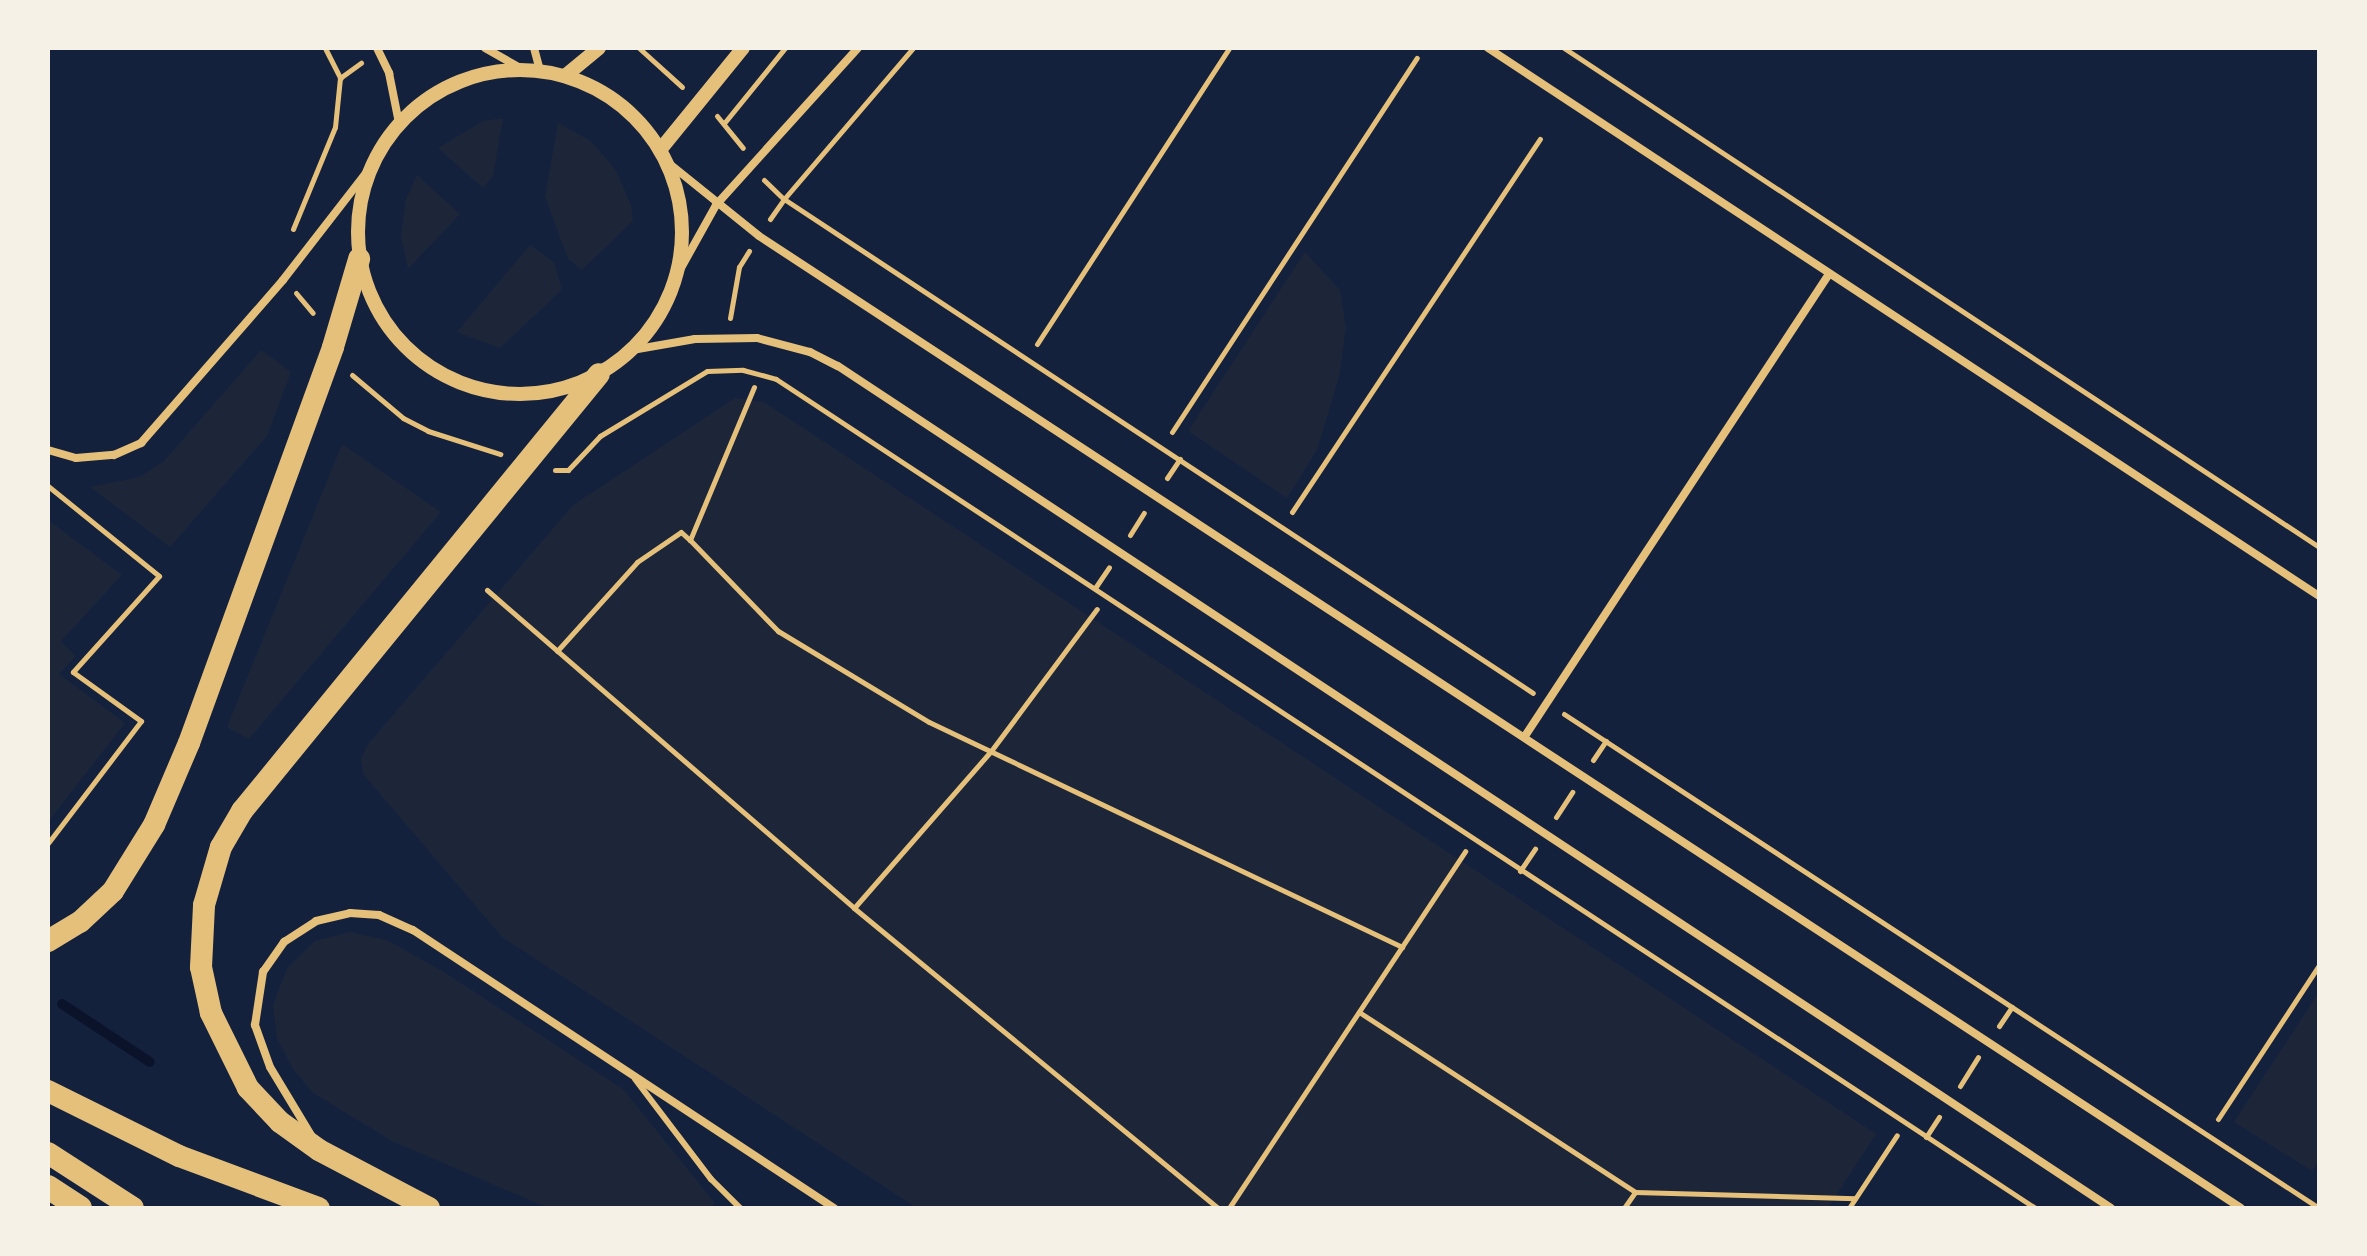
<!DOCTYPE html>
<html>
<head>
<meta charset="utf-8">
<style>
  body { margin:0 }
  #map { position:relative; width:2367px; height:1256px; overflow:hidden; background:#14213d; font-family:"DejaVu Sans",sans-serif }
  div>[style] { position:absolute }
  .green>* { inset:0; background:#1d2539 }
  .stream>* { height:10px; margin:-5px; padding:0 5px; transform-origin:5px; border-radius:5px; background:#0b132b }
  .path>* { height:5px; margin:-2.5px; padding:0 2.5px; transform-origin:2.5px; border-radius:2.5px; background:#e5c07b }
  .service>* { height:6px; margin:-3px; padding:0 3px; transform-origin:3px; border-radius:3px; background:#e5c07b }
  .minor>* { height:8px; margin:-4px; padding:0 4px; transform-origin:4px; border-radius:4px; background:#e5c07b }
  .tertiary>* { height:14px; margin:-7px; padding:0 7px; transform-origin:7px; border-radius:7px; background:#e5c07b }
  .tertiary>.ring { margin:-7px; padding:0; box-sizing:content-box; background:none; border:14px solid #e5c07b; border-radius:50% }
  .trunk>* { height:22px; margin:-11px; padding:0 11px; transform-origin:11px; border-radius:11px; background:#e5c07b }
  .motorway>* { height:24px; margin:-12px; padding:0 12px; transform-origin:12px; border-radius:12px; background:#e5c07b }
  span { translate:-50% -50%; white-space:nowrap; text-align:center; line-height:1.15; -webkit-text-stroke:6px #f6f1e7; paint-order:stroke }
  .frame { position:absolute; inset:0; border:50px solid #f6f1e7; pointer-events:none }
</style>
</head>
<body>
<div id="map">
  <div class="green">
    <i style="clip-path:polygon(503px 118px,493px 176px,483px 188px,438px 148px,483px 121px)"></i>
    <i style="clip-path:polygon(558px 123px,591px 141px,616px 170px,631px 205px,633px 221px,582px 270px,568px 259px,545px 197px)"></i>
    <i style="clip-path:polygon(417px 175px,460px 214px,408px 269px,401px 236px,406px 199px)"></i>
    <i style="clip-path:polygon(530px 245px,554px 262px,562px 290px,500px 348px,457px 332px)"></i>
    <i style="clip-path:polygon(1305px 252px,1340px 290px,1346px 328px,1339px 377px,1317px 450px,1287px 498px,1188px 431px)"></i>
    <i style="clip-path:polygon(261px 350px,291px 372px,267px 436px,170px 547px,90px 487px,139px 477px,164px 461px)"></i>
    <i style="clip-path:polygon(735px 398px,764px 402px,1876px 1134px,1828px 1208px,917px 1208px,502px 937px,363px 774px,361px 759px,368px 744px,573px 505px)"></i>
    <i style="clip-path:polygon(342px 444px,441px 512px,249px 739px,227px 727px)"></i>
    <i style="clip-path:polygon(48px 520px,122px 575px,61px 641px,76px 656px,59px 674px,125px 723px,48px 822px)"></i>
    <i style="clip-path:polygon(350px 932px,387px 940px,444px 972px,623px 1089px,715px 1203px,711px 1208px,548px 1208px,392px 1141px,313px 1093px,293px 1069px,277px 1038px,273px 1005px,287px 968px,315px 941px)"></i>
    <i style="clip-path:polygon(2319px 992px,2319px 1160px,2312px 1171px,2234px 1122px)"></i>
  </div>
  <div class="stream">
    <i style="left:62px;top:1004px;width:105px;rotate:33.4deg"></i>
  </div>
  <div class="path">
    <i style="left:325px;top:48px;width:34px;rotate:63deg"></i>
    <i style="left:639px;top:48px;width:58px;rotate:42.2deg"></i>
    <i style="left:1564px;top:48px;width:905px;rotate:33.46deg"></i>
    <i style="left:717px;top:116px;width:41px;rotate:50.9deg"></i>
    <i style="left:725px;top:122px;width:95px;rotate:-51deg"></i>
    <i style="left:764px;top:180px;width:28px;rotate:44deg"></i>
    <i style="left:784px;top:199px;width:199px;rotate:-49.5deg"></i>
    <i style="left:770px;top:219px;width:24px;rotate:-55deg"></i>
    <i style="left:784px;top:199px;width:897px;rotate:33.41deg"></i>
    <i style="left:293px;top:229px;width:110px;rotate:-67.6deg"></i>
    <i style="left:335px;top:127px;width:49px;rotate:-84.2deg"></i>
    <i style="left:340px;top:78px;width:26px;rotate:-36deg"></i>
    <i style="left:296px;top:293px;width:26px;rotate:50deg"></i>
    <i style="left:730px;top:318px;width:52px;rotate:-80deg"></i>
    <i style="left:739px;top:267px;width:19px;rotate:-58deg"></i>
    <i style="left:1037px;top:344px;width:353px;rotate:-57deg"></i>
    <i style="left:352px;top:375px;width:67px;rotate:40.1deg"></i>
    <i style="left:403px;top:418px;width:28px;rotate:27deg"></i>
    <i style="left:428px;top:431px;width:76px;rotate:17.7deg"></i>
    <i style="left:754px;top:387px;width:166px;rotate:112.7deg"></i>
    <i style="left:690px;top:540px;width:127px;rotate:46deg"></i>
    <i style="left:778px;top:631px;width:176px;rotate:31.1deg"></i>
    <i style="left:929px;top:722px;width:524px;rotate:25.44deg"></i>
    <i style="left:1172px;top:432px;width:447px;rotate:-56.8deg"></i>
    <i style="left:555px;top:470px;width:13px"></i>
    <i style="left:568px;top:470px;width:47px;rotate:-46.7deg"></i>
    <i style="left:600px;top:436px;width:125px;rotate:-31.3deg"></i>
    <i style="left:707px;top:371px;width:36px;rotate:-2deg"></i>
    <i style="left:743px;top:370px;width:34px;rotate:15deg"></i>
    <i style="left:776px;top:379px;width:1507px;rotate:33.36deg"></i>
    <i style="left:1167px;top:478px;width:23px;rotate:-56deg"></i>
    <i style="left:48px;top:486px;width:143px;rotate:39deg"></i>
    <i style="left:159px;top:576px;width:129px;rotate:131.9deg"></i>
    <i style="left:73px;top:672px;width:84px;rotate:35.8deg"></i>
    <i style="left:141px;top:721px;width:153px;rotate:127.3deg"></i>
    <i style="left:1292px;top:512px;width:448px;rotate:-56.4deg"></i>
    <i style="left:1130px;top:535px;width:26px;rotate:-58deg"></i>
    <i style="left:1095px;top:588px;width:25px;rotate:-56deg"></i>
    <i style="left:487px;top:590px;width:486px;rotate:40.9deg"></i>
    <i style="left:854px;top:908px;width:472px;rotate:39.5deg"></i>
    <i style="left:557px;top:651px;width:120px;rotate:-48deg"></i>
    <i style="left:637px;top:562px;width:53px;rotate:-34.3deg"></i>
    <i style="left:681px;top:532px;width:12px;rotate:42deg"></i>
    <i style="left:1564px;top:714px;width:902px;rotate:33.2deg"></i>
    <i style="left:1593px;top:760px;width:23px;rotate:-56deg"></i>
    <i style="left:1556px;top:817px;width:30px;rotate:-57deg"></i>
    <i style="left:1520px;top:871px;width:27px;rotate:-56deg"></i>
    <i style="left:854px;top:908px;width:208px;rotate:-48.9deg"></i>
    <i style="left:991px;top:751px;width:177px;rotate:-53.3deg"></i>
    <i style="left:1359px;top:1012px;width:330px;rotate:33.1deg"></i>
    <i style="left:1635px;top:1192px;width:220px;rotate:1.6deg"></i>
    <i style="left:1999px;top:1026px;width:23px;rotate:-56deg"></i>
    <i style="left:1960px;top:1086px;width:34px;rotate:-58deg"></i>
    <i style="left:2218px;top:1119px;width:184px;rotate:-56.7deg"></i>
    <i style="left:1926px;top:1137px;width:24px;rotate:-57deg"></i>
    <i style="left:1229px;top:1208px;width:428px;rotate:-56.5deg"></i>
    <i style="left:1624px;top:1208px;width:19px;rotate:-55deg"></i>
    <i style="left:1849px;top:1208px;width:87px;rotate:-56.7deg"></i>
  </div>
  <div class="service">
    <i style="left:635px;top:1079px;width:126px;rotate:52.8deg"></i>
    <i style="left:711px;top:1179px;width:41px;rotate:45deg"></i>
  </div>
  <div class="minor">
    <i style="left:377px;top:48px;width:28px;rotate:64deg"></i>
    <i style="left:389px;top:73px;width:51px;rotate:78.7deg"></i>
    <i style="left:485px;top:48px;width:43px;rotate:29.6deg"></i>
    <i style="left:534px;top:48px;width:24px;rotate:75deg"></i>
    <i style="left:1488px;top:48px;width:995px;rotate:33.4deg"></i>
    <i style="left:666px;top:161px;width:119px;rotate:38.9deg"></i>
    <i style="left:759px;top:236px;width:1772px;rotate:33.26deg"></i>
    <i style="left:676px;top:277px;width:82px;rotate:-60.9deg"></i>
    <i style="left:716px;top:205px;width:212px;rotate:-47.9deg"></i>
    <i style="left:632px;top:350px;width:64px;rotate:-9.9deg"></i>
    <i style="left:695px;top:339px;width:62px;rotate:-0.9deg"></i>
    <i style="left:757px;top:338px;width:55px;rotate:14.8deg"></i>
    <i style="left:810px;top:352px;width:31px;rotate:27deg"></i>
    <i style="left:838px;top:366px;width:1526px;rotate:33.48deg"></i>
    <i style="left:48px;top:450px;width:29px;rotate:16deg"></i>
    <i style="left:76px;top:458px;width:38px;rotate:-5deg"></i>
    <i style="left:114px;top:455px;width:30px;rotate:-24deg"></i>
    <i style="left:141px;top:443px;width:216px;rotate:-48.9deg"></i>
    <i style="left:283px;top:280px;width:140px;rotate:-52.2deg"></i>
    <i style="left:1525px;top:736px;width:553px;rotate:-56.65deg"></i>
    <i style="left:311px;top:1135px;width:79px;rotate:-121.1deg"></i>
    <i style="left:270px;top:1067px;width:45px;rotate:-109.7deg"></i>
    <i style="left:255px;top:1025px;width:54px;rotate:-81.4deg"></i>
    <i style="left:263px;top:972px;width:37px;rotate:-55deg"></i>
    <i style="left:284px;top:942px;width:38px;rotate:-33deg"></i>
    <i style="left:316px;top:921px;width:35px;rotate:-13deg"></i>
    <i style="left:350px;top:913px;width:29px;rotate:4deg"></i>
    <i style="left:379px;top:915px;width:37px;rotate:24deg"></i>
    <i style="left:413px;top:930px;width:505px;rotate:33.44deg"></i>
  </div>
  <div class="tertiary">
    <i class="ring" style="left:358px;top:70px;width:310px;height:310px"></i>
    <i style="left:565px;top:76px;width:44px;rotate:-39.5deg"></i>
    <i style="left:660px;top:150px;width:132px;rotate:-50.9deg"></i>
  </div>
  <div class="trunk">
    <i style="left:48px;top:941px;width:37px;rotate:-31deg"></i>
    <i style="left:80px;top:922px;width:45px;rotate:-43.2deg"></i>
    <i style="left:113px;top:891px;width:78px;rotate:-58.2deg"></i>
    <i style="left:154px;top:825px;width:89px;rotate:-66.9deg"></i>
    <i style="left:189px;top:743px;width:421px;rotate:-70deg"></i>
    <i style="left:333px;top:347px;width:92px;rotate:-73.5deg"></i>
    <i style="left:48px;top:1091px;width:146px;rotate:26.4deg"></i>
    <i style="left:179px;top:1156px;width:149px;rotate:20.4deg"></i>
    <i style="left:48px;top:1153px;width:101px;rotate:32.9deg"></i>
    <i style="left:429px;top:1208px;width:124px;rotate:-152.2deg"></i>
    <i style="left:319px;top:1150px;width:48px;rotate:-144.3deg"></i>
    <i style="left:280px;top:1122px;width:47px;rotate:-133.3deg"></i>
    <i style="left:248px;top:1088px;width:84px;rotate:-116.3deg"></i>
    <i style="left:211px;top:1013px;width:47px;rotate:-102.3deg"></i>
    <i style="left:201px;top:967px;width:62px;rotate:-87.2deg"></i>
    <i style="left:204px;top:905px;width:60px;rotate:-73.7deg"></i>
    <i style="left:221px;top:847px;width:42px;rotate:-59.7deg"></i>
    <i style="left:242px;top:811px;width:564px;rotate:-50.75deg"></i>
  </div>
  <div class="motorway">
    <i style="left:48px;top:1187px;width:38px;rotate:33deg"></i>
  </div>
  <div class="frame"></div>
</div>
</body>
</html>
